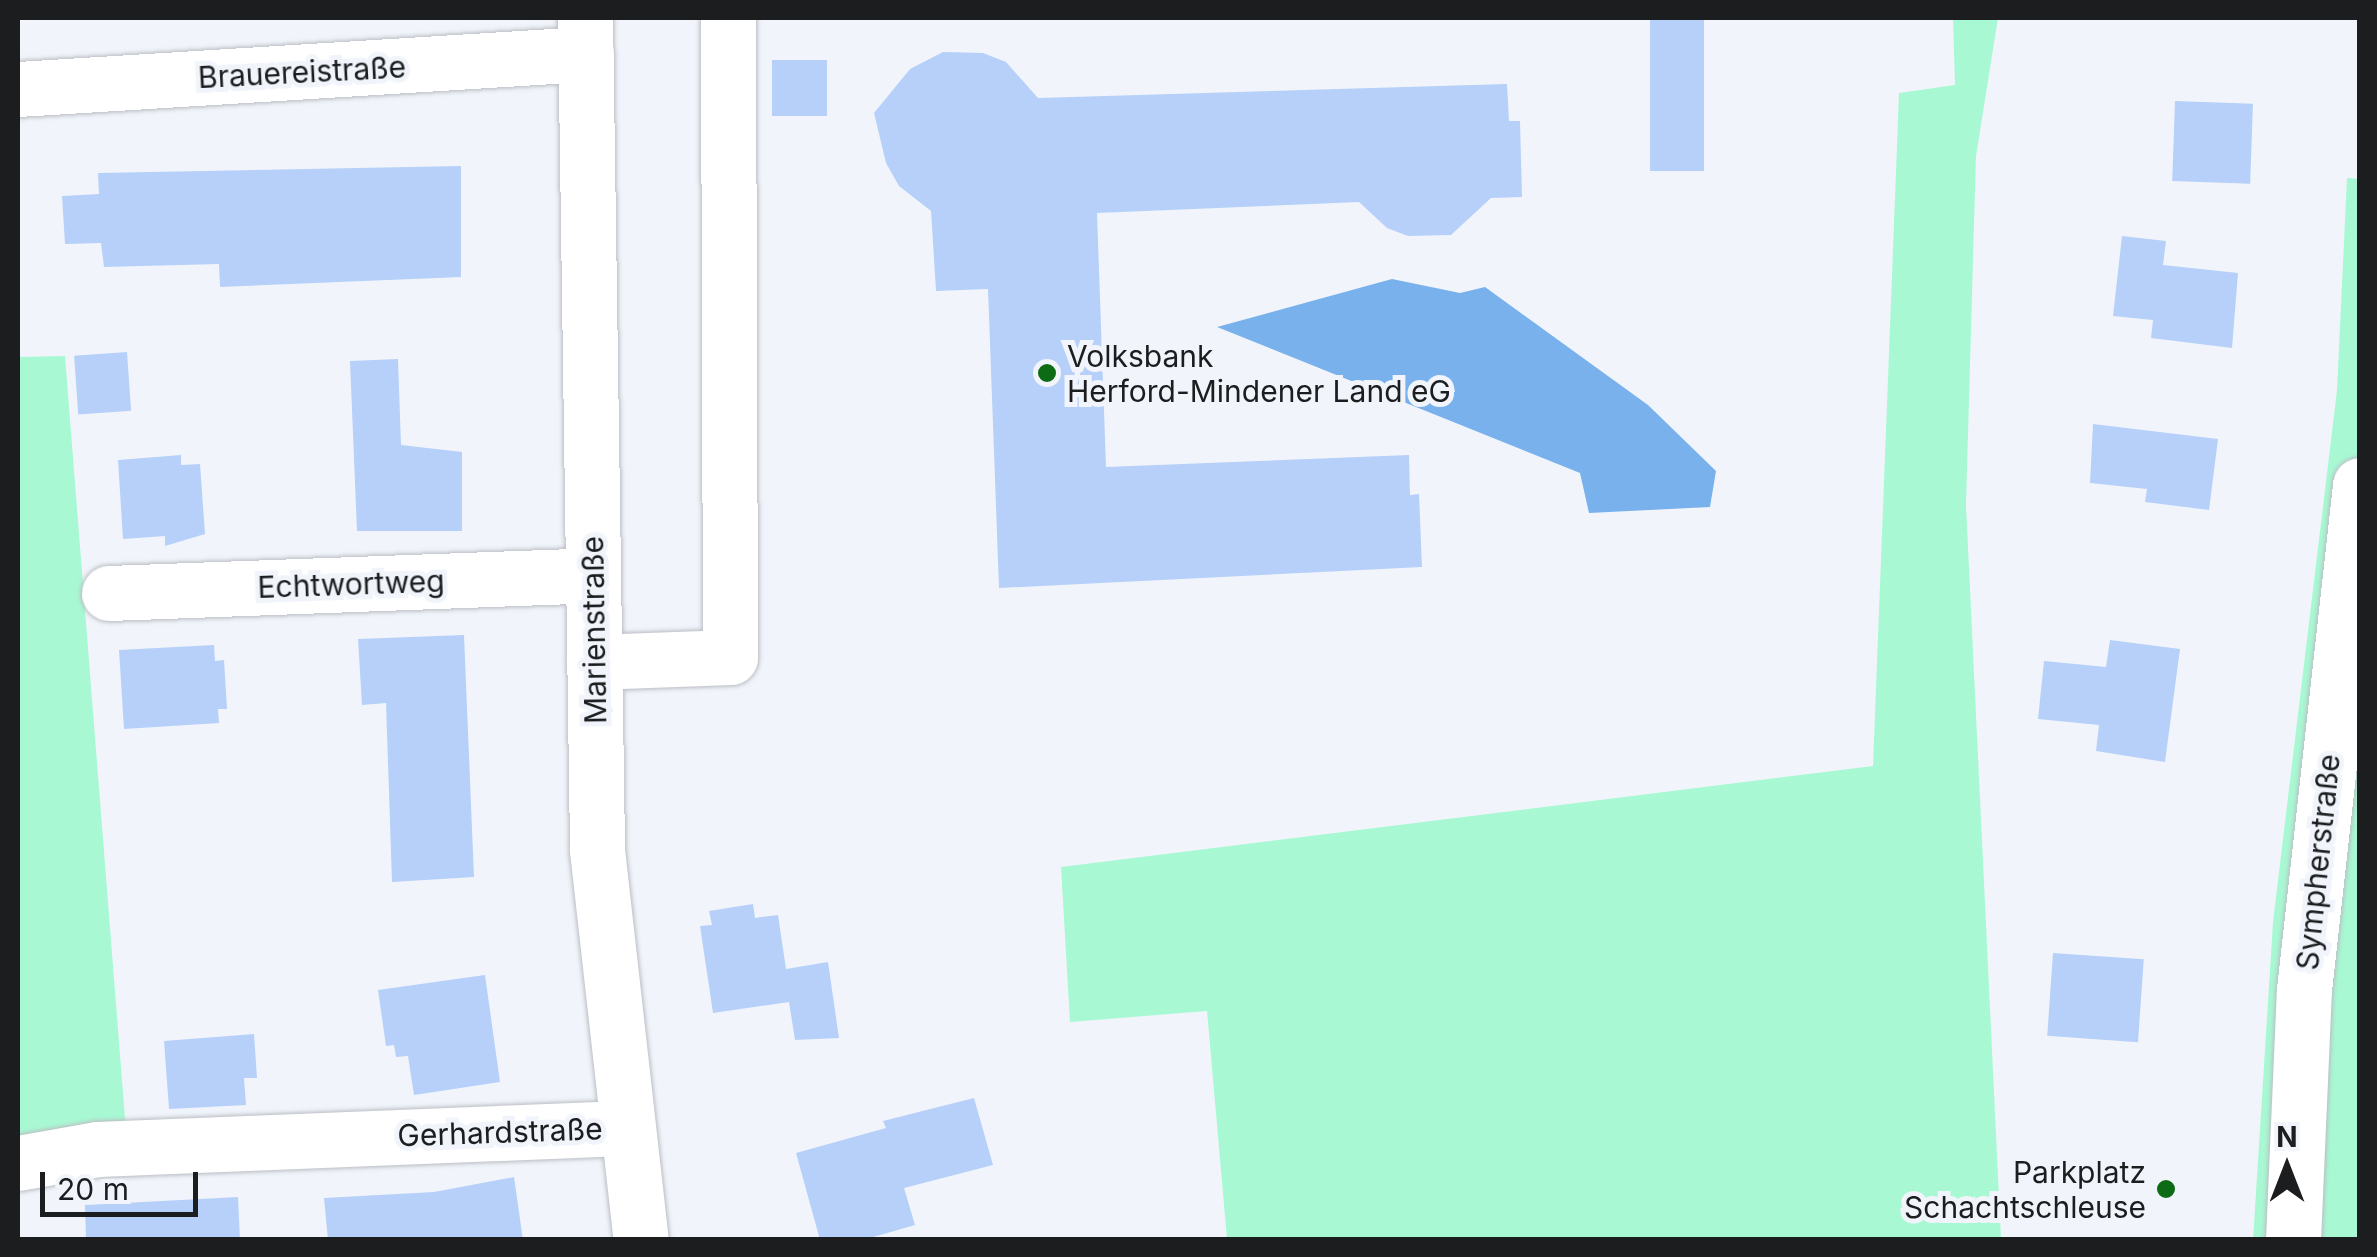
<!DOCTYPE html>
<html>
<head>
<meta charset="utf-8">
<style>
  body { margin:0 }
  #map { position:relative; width:2377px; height:1257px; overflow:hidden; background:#f1f5fb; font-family:Inter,sans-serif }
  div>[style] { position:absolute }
  .green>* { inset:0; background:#a8f9d3 }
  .water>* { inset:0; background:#79b1ed }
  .building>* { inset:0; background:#b6d0f9; transform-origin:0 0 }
  .roads { filter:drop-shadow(0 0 2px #bbbec4) drop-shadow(0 0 2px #bbbec4) }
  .minor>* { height:55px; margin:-27.5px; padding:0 27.5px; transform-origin:27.5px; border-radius:27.5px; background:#fff }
  .major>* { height:55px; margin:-27.5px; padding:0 27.5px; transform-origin:27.5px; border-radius:27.5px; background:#fff }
  .dots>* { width:28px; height:28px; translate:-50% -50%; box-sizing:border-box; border:5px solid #f1f5fb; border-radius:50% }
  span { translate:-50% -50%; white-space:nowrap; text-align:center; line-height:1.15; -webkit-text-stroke:10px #f1f5fb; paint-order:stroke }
  .street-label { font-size:30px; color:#1b1d1f }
  .poi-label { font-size:30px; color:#1b1d1f }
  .left { translate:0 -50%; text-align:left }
  .right { translate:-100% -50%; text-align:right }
  .frame { position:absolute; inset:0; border:20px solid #1b1d1f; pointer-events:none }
  .north { position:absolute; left:2237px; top:1117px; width:100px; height:100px; -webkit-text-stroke:8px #f1f5fb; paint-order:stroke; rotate:0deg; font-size:28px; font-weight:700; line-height:40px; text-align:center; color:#1b1d1f }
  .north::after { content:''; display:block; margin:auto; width:35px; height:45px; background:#1b1d1f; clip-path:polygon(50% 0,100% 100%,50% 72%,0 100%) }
  .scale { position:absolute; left:40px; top:1172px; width:158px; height:45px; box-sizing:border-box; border:5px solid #1b1d1f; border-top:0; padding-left:12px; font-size:30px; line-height:35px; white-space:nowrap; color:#1b1d1f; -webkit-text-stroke:8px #f1f5fb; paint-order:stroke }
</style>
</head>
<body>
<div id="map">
  <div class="green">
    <i style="clip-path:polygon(1953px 18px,1998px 18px,1976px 156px,1966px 505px,2001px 1239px,1227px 1239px,1207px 1011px,1070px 1022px,1061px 867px,1873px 766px,1899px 93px,1955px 85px)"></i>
    <i style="clip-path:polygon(2347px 178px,2359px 179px,2359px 1239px,2253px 1240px,2273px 922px,2337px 390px)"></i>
    <i style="clip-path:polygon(65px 356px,126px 1131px,18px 1151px,18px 357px)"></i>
  </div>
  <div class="water">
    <i style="clip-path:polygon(1392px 279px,1460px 293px,1485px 287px,1648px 405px,1716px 471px,1710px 507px,1589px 513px,1580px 473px,1217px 327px)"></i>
  </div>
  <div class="building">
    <i style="left:1650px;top:18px;width:54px;height:153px"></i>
    <i style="clip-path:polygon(943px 52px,983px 53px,1006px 62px,1038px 98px,1507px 84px,1509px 121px,1520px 121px,1522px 197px,1491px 198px,1451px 235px,1408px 236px,1387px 228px,1359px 202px,1097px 213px,1106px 467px,1409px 455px,1410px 495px,1419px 494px,1422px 567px,999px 588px,988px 289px,936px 291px,931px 211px,899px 186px,886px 163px,874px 113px,910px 69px)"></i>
    <i style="left:827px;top:60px;width:56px;height:55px;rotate:90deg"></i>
    <i style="left:2175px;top:101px;width:78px;height:80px;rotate:2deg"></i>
    <i style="clip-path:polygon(461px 166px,461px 277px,220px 287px,219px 264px,104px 267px,101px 243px,65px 244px,62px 196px,99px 194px,98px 173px)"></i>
    <i style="clip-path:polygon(2122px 236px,2166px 241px,2163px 265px,2238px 273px,2232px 348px,2151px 338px,2153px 320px,2113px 316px)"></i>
    <i style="left:127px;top:352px;width:59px;height:53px;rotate:86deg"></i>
    <i style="clip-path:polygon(398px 359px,401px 445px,462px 452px,462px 531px,357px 531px,350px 361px)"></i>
    <i style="clip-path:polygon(2093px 424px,2218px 439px,2209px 510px,2145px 502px,2147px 489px,2090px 483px)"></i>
    <i style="clip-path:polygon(181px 455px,181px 465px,200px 464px,205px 534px,165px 546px,165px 536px,123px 539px,118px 460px)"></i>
    <i style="clip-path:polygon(464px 635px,474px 877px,392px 882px,386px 703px,362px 705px,358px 639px)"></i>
    <i style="clip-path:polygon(2110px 640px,2180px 649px,2165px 762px,2096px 751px,2099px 725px,2038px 719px,2044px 661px,2106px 667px)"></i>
    <i style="clip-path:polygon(214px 645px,215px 661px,224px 660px,227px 709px,218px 709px,219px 723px,124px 729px,119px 650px)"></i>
    <i style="clip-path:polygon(753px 904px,755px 918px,778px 915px,786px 969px,828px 962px,839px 1038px,795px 1040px,789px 1002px,713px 1013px,700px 926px,712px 925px,709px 911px)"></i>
    <i style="left:2053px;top:953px;width:91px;height:83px;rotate:4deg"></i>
    <i style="clip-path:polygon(485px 975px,500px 1082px,414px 1095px,408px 1056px,396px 1057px,394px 1045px,386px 1046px,378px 990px)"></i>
    <i style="clip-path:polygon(254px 1034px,257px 1078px,244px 1078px,246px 1105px,169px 1109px,164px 1041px)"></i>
    <i style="clip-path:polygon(974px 1098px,993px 1165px,904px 1188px,915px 1225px,863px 1240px,820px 1240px,796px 1153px,886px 1128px,883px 1121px)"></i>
    <i style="clip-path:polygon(514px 1177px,523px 1240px,328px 1240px,324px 1198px,434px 1192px)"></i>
    <i style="clip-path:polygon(238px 1197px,240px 1240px,86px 1240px,85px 1205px)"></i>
  </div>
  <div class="roads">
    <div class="minor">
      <i style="left:18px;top:89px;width:569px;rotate:-3.53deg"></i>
      <i style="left:109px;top:593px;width:484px;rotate:-2.1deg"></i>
      <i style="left:594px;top:662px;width:136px;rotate:-2.1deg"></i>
      <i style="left:730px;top:657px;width:639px;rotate:-90.18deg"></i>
      <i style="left:18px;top:1163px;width:80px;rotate:-10deg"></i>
      <i style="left:97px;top:1149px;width:527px;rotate:-2.28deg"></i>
      <i style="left:2293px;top:1240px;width:250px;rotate:-87.5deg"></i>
      <i style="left:2304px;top:990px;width:508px;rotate:-83.67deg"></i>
    </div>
    <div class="major">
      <i style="left:585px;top:18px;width:832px;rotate:89.17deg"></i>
      <i style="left:597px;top:850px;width:392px;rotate:83.6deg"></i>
    </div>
  </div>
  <div class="dots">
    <i style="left:1047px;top:373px;background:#0d6b15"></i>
    <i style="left:2166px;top:1189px;background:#0d6b15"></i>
  </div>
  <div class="street-label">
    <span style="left:302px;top:72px;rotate:-3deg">Brauereistraße</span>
    <span style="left:351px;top:584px;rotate:-2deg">Echtwortweg</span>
    <span style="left:594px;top:630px;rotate:-91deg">Marienstraße</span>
    <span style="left:2318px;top:862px;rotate:-84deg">Sympherstraße</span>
    <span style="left:500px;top:1132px;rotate:-2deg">Gerhardstraße</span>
  </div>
  <div class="poi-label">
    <span class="left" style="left:1067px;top:373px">Volksbank<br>Herford-Mindener Land eG</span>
    <span class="right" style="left:2146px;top:1189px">Parkplatz<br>Schachtschleuse</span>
  </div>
  <div class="frame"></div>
  <div class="north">N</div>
  <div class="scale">20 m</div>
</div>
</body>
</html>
